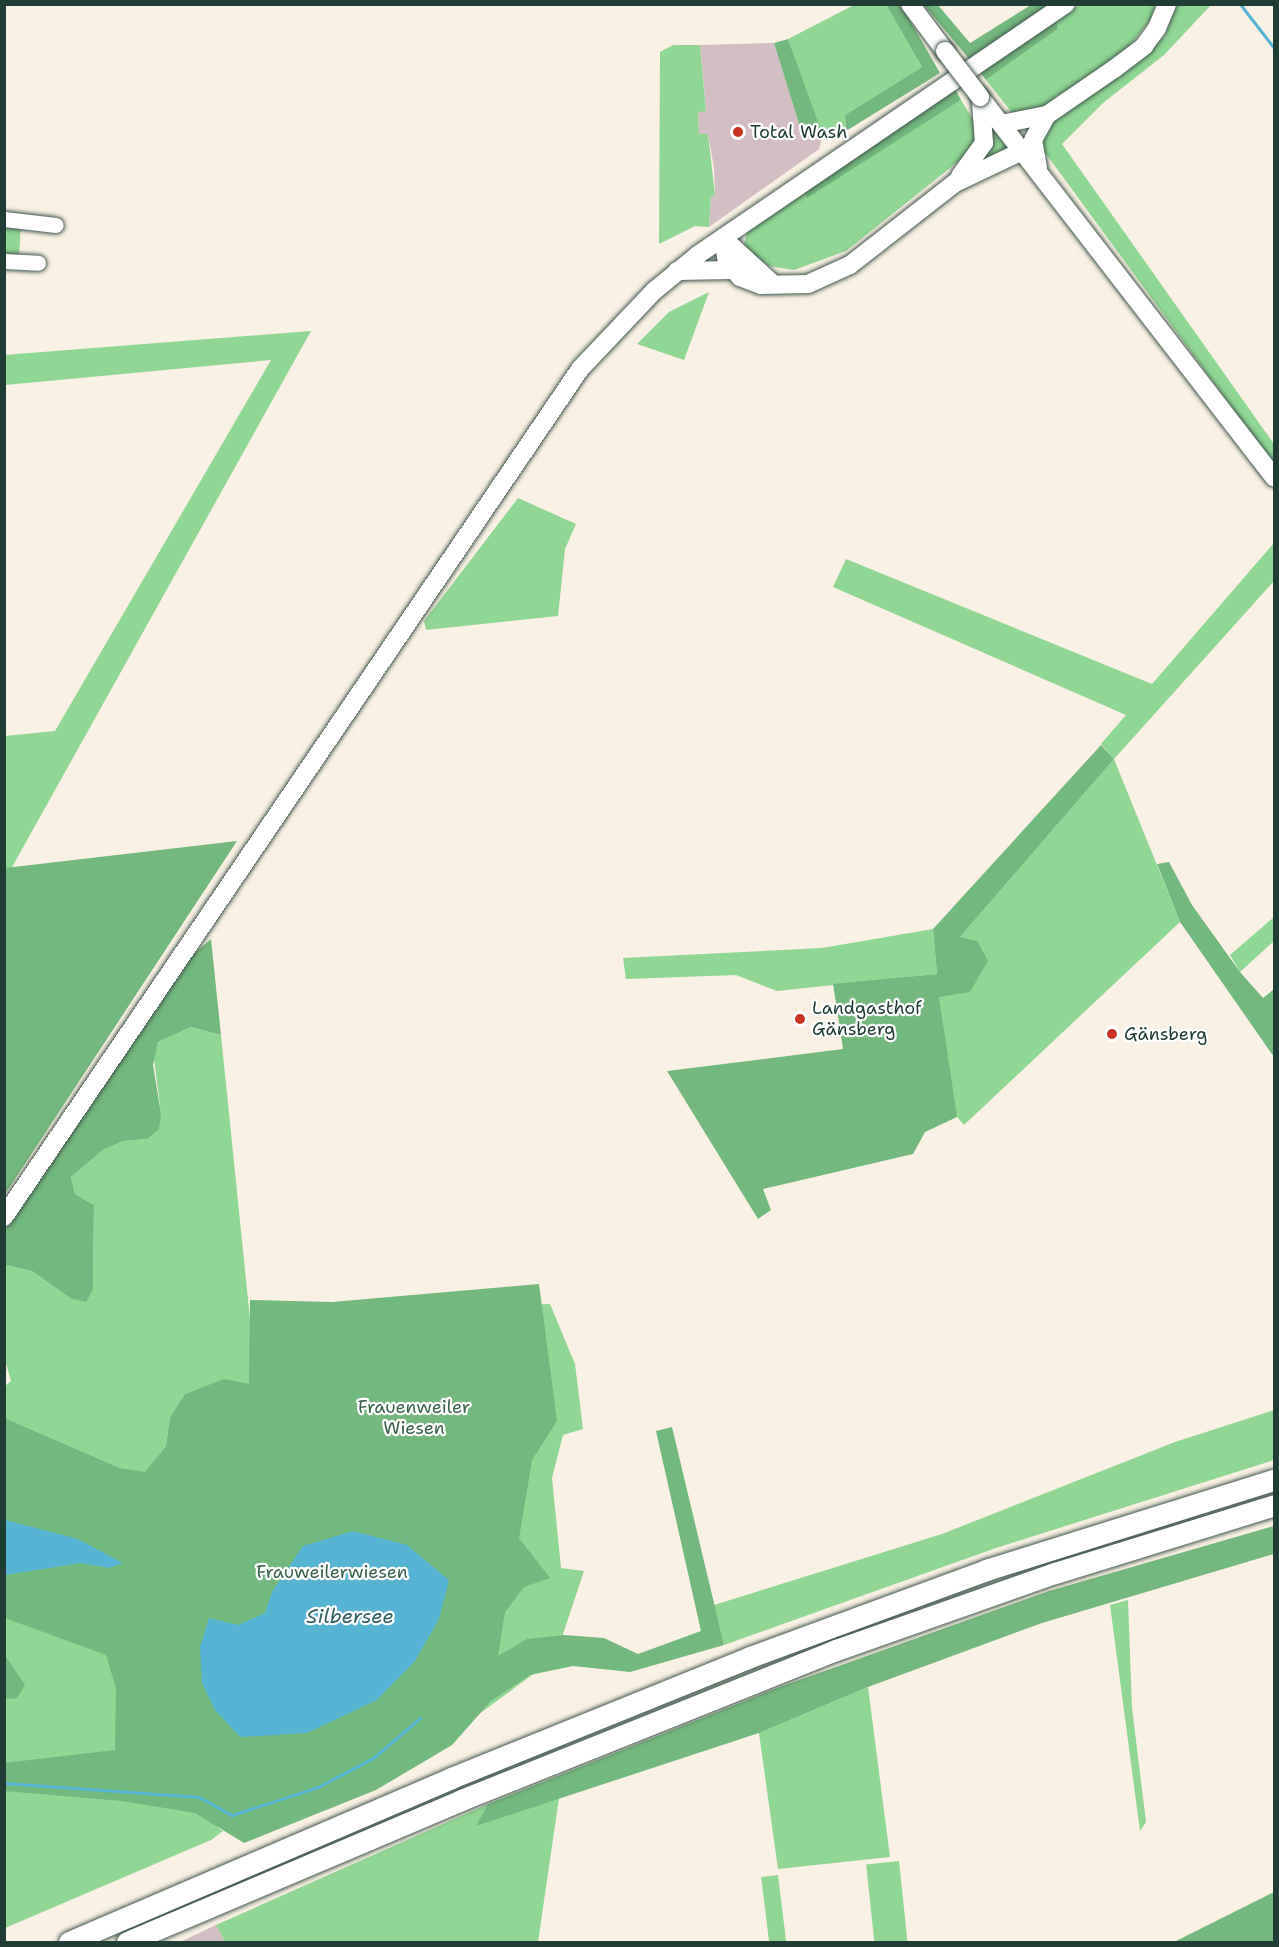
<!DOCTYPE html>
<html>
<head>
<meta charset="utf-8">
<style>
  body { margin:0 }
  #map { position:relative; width:1279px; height:1947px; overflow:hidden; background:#f9f1e3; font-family:"Shantell Sans",sans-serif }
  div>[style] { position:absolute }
  .industrial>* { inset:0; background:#d2bec3 }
  .green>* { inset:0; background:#8fd792; transform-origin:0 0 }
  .forest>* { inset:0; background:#73b87c }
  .water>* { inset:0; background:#56b3d4 }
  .stream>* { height:3px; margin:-1.5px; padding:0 1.5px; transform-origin:1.5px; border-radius:1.5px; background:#56b3d4 }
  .roads { filter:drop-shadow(0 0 2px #40584e) drop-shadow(0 0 2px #40584e) }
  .minor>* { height:15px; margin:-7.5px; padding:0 7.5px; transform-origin:7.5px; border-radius:7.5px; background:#fff }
  .major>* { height:18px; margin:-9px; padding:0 9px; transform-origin:9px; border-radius:9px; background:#fff }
  .highway>* { height:21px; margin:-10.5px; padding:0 10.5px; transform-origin:10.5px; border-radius:10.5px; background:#fff }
  .bridges { filter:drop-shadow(0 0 2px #40584e) drop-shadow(0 0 2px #40584e) }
  .major-bridge>* { height:18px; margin:-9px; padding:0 9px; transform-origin:9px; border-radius:9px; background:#fff }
  .dots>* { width:16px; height:16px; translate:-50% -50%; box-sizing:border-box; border:3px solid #fff; border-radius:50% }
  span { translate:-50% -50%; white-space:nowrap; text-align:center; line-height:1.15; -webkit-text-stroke:4.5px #fff; paint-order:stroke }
  .poi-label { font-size:18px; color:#1f3d34 }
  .left { translate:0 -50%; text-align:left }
  .park-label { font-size:18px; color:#3b644c }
  .water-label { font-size:20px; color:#306064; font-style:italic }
  .frame { position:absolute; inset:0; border:6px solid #1f3d34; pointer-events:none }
</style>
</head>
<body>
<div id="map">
  <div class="industrial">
    <i style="clip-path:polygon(774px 43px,801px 130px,822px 138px,819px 149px,709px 227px,711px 196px,715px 195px,714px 168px,708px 134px,699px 134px,698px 111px,706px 110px,700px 45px)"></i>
    <i style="clip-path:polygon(216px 1925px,225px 1942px,180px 1942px)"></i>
  </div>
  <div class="green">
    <i style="clip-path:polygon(854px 5px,886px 5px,922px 67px,845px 115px,846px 131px,822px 138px,788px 39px)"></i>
    <i style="clip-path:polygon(1080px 5px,1154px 5px,1154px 9px,1150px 20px,1122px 56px,1039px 111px,1013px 114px,986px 80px,1058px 29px,1056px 18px)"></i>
    <i style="clip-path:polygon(1176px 5px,1211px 5px,1164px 55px,1103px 103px,1062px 144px,1274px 444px,1274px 465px,1038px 143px,1042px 129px,1144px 56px,1165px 36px)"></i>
    <i style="clip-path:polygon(673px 45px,700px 45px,706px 111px,698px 112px,699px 134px,708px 134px,715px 195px,711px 196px,709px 227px,695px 226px,659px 244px,660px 52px)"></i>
    <i style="clip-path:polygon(961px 100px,974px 121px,976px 139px,970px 152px,846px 251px,794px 270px,769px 266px,743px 247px,748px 229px,804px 193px,807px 197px)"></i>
    <i style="clip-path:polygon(991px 122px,1010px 147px,978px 164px)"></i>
    <i style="clip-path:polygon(4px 223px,21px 224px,19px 256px,5px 255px)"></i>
    <i style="clip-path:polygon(709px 292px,684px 360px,637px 344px,669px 312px)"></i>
    <i style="clip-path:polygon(311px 331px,11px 869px,5px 868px,5px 736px,55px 731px,271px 360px,5px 385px,4px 355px)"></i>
    <i style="clip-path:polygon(518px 498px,576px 524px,565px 549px,558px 616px,426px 630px,424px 621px)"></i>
    <i style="clip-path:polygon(1274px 543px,1274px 581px,1114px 759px,1180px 922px,964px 1125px,953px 1112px,939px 997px,960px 937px,1114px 759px,1101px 744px,1126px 715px,833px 587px,846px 559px,1152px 684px)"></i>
    <i style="clip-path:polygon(1274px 917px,1274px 941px,1240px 972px,1230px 955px)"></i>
    <i style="clip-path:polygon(933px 929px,937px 974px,777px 991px,736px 975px,626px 979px,623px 958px,822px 948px)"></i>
    <i style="clip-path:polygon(191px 1027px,221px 1035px,250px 1319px,550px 1304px,575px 1364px,583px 1429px,563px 1435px,552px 1478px,561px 1568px,584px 1571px,555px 1658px,475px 1717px,217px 1827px,223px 1831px,211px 1840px,5px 1928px,5px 1431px,154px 1480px,225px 1380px,185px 1394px,170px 1417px,166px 1446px,145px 1473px,120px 1468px,5px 1418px,5px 1386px,11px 1381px,5px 1360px,5px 1265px,32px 1271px,70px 1298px,93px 1289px,94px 1205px,75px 1194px,71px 1177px,103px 1150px,123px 1141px,147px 1139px,161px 1114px,153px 1051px,158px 1042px)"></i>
    <i style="clip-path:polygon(1274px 1410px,1274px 1460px,996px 1548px,724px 1645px,714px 1605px,942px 1534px,1175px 1442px)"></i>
    <i style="clip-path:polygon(1128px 1600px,1132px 1708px,1146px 1822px,1140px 1831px,1110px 1605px)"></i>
    <i style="clip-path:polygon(868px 1687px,890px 1857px,778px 1869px,759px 1733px)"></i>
    <i style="clip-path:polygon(559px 1798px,538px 1942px,225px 1942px,216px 1925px,488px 1804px,477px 1825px)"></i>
    <i style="left:899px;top:1861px;width:81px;height:33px;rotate:84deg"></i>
    <i style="left:778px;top:1875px;width:67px;height:17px;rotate:83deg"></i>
  </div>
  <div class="forest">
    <i style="clip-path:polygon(886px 5px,899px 5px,905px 12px,940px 73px,846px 131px,845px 115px,922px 67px)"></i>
    <i style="clip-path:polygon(924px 5px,938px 5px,970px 43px,1031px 5px,1051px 5px,970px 60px)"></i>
    <i style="clip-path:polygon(1056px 18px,1058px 29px,986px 80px,978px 70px)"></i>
    <i style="clip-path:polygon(788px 39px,823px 136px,822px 138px,801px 130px,774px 43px)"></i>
    <i style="clip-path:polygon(954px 87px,961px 100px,807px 198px,804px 193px)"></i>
    <i style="clip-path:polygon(1101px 745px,1114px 759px,960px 937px,977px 941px,988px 961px,970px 992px,939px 997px,957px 1117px,925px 1132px,913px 1154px,763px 1189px,771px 1210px,758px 1219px,667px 1071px,843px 1049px,833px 984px,937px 974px,933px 929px)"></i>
    <i style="clip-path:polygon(237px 841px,5px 1194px,5px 868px)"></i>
    <i style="clip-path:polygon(1169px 862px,1192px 905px,1240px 972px,1263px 998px,1274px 989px,1274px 1057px,1180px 922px,1157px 864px)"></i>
    <i style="clip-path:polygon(211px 939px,221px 1035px,191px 1027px,158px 1042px,153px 1065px,161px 1114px,159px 1129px,147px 1139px,123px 1141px,103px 1150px,71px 1177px,75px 1194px,94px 1205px,93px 1289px,86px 1302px,70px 1298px,32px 1271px,5px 1265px,5px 1229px,192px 955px)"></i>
    <i style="clip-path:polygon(evenodd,539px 1284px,557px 1421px,532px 1460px,519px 1538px,550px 1578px,524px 1587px,505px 1612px,498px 1656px,527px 1639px,564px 1635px,604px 1638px,638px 1654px,701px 1631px,656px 1431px,672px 1427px,724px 1645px,630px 1672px,573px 1666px,530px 1675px,491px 1701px,452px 1745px,376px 1790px,244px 1843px,195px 1813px,122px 1801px,5px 1791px,4px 1763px,115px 1750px,116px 1688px,106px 1655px,5px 1618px,5px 1575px,81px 1563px,109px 1568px,5px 1520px,5px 1418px,120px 1468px,145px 1472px,166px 1446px,170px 1417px,185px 1394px,224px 1379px,249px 1384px,250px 1300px,332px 1302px,539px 1284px,272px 1592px,439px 1619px,415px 1661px,377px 1700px,209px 1618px,238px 1625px,265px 1613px,272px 1592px)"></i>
    <i style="clip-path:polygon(1274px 1526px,1274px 1554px,1042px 1623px,868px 1687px,759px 1733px,476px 1826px,488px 1804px,777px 1688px,1049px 1591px)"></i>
    <i style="clip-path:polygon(4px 1654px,25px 1685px,17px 1698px,5px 1699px)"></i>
    <i style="clip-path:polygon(1274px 1892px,1274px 1942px,1174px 1942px)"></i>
  </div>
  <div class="water">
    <i style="clip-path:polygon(5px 1520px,78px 1539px,123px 1563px,109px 1568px,81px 1563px,5px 1575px)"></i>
    <i style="clip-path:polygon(353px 1531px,407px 1545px,449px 1580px,439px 1619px,415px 1661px,377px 1700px,307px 1733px,240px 1737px,215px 1710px,202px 1683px,200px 1647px,209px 1618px,238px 1625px,265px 1613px,272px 1592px,303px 1546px)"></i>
  </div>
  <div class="stream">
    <i style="left:1240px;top:4px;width:56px;rotate:52.3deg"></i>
    <i style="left:4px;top:1783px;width:196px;rotate:4.1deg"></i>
    <i style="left:199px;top:1797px;width:38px;rotate:29deg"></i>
    <i style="left:232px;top:1815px;width:90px;rotate:-18deg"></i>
    <i style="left:318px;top:1787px;width:62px;rotate:-27.8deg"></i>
    <i style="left:373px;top:1758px;width:62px;rotate:-40.4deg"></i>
  </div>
  <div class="roads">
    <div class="minor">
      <i style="left:4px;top:219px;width:52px;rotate:6.6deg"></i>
      <i style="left:4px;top:261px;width:34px;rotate:3deg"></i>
    </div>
    <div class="major">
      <i style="left:910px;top:4px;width:59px;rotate:53.3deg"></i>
      <i style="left:980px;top:97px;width:481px;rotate:52.3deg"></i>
      <i style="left:1001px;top:124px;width:47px;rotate:-11.1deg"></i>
      <i style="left:1047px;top:115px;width:81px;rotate:-34.5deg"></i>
      <i style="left:1114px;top:69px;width:38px;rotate:-37deg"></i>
      <i style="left:1144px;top:46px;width:22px;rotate:-54deg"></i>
      <i style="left:1157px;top:28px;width:26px;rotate:-67deg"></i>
      <i style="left:1038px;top:168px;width:28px;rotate:-100deg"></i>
      <i style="left:1033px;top:140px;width:29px;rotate:-61deg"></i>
      <i style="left:960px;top:176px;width:41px;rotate:-54deg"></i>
      <i style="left:984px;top:143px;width:41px;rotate:-94.2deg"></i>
      <i style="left:723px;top:238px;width:24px;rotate:81deg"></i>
      <i style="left:727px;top:262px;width:20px;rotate:49deg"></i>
      <i style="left:740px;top:277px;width:22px;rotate:21deg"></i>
      <i style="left:761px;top:285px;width:47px;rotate:-1.2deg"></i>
      <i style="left:808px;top:284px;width:46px;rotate:-24.3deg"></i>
      <i style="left:850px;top:265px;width:133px;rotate:-38deg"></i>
      <i style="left:955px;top:183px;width:74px;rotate:-25.5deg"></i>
      <i style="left:723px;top:238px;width:67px;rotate:42.6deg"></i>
      <i style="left:677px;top:271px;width:54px;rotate:-1.1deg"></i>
      <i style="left:4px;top:1217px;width:1025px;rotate:-55.81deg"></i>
      <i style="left:580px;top:369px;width:108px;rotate:-46.5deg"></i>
      <i style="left:654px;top:291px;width:58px;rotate:-39.4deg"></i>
      <i style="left:699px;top:254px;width:444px;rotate:-34.3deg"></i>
    </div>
    <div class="highway">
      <i style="left:69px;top:1942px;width:416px;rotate:-23.2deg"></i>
      <i style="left:451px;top:1778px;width:323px;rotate:-22deg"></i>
      <i style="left:750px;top:1657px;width:252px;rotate:-20.2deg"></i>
      <i style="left:986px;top:1570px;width:302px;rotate:-17.4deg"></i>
      <i style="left:127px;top:1942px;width:363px;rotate:-23deg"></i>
      <i style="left:461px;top:1800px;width:404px;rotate:-21.8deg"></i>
      <i style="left:836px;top:1650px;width:232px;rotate:-19.4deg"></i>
      <i style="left:1055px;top:1573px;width:229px;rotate:-17.2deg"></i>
    </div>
  </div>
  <div class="bridges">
    <div class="major-bridge">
      <i style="left:945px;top:51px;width:58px;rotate:52.7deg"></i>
    </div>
  </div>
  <div class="dots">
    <i style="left:738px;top:132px;background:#c8321e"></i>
    <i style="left:800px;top:1019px;background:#c8321e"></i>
    <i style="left:1112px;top:1034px;background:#c8321e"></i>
  </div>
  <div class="poi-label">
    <span class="left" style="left:750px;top:132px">Total Wash</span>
    <span class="left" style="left:812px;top:1019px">Landgasthof<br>Gänsberg</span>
    <span class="left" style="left:1124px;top:1034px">Gänsberg</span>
  </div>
  <div class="park-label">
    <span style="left:414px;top:1418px">Frauenweiler<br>Wiesen</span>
    <span style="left:332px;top:1572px">Frauweilerwiesen</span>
  </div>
  <div class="water-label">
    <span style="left:350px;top:1616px">Silbersee</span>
  </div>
  <div class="frame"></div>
</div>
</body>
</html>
